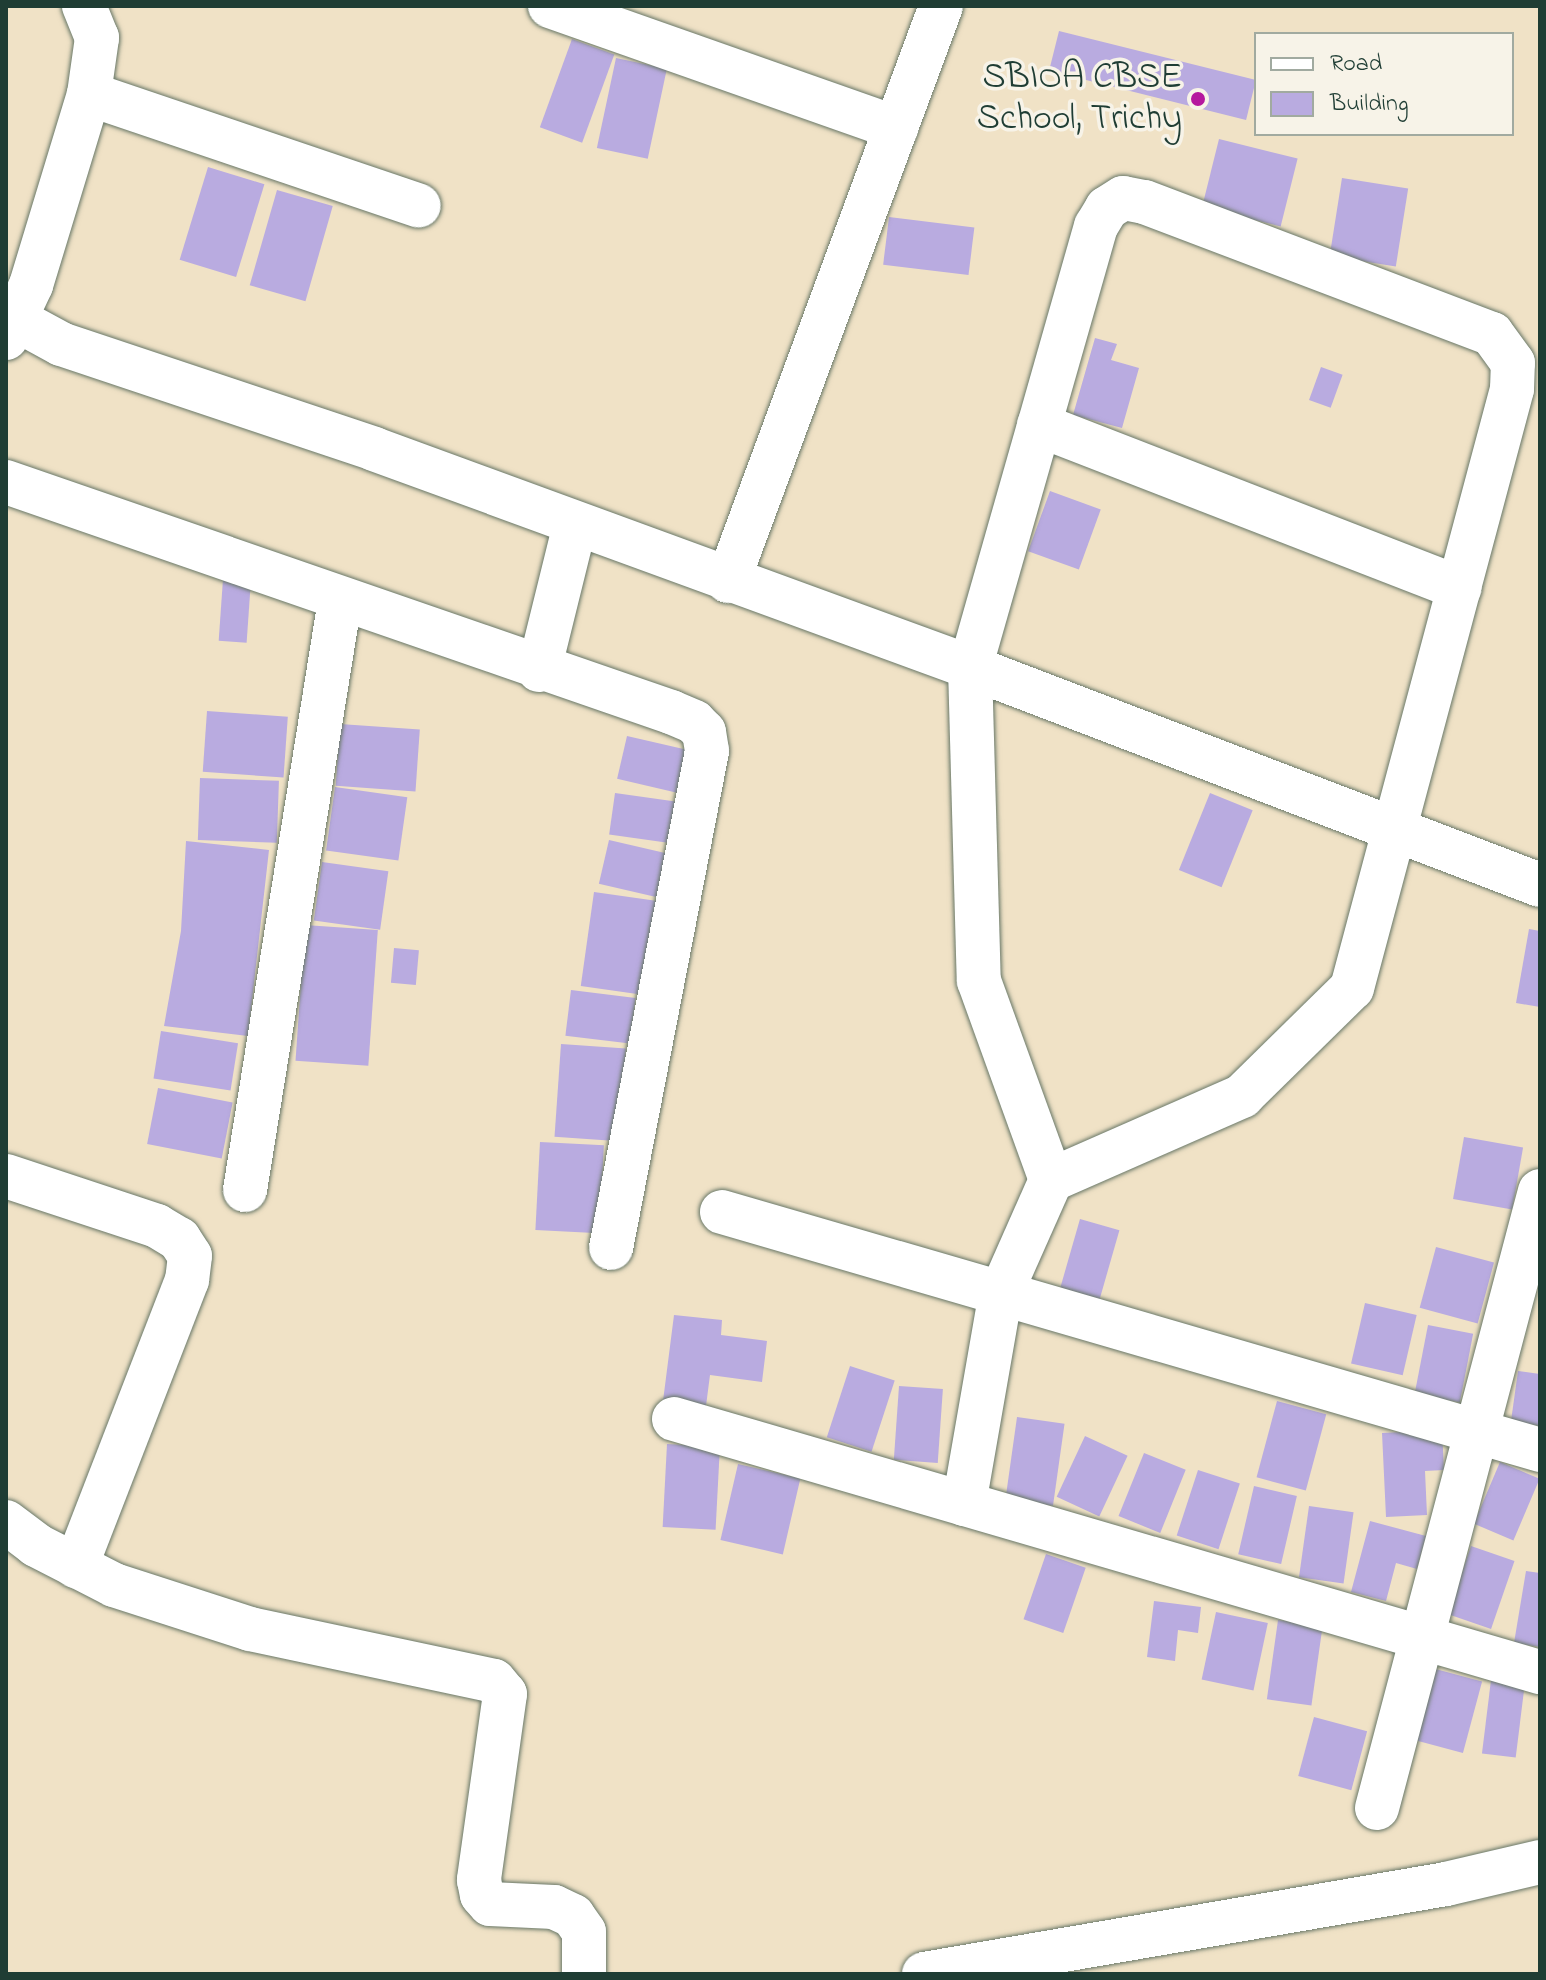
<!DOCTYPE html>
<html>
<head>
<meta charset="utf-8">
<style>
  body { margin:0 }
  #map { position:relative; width:1546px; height:1980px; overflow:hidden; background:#f0e2c6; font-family:"Indie Flower",sans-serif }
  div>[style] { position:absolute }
  .building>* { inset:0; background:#b9abe0; transform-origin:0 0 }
  .roads { filter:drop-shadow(0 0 2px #687767) drop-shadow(0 0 2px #687767) }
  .minor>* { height:44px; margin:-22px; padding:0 22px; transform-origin:22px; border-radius:22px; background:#fff }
  .dots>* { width:22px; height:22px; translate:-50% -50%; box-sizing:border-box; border:4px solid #f7f3e8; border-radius:50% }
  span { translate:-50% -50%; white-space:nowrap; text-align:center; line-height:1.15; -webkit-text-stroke:7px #f7f3e8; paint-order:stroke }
  .poi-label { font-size:36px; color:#1f3d34 }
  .right { translate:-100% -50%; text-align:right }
  .frame { position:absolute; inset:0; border:8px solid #1f3d34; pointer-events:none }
  .legend { position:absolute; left:1254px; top:32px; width:260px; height:104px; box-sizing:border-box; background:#f7f3e8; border:2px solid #a1aaa0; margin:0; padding:10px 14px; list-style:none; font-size:24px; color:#1f3d34 }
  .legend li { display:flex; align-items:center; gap:16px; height:40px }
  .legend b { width:40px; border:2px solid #a1aaa0 }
</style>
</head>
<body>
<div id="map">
  <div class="building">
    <i style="left:1059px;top:31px;width:203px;height:41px;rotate:14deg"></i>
    <i style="left:572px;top:39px;width:45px;height:94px;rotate:20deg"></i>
    <i style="left:616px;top:58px;width:52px;height:92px;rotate:12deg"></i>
    <i style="left:1219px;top:139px;width:81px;height:70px;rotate:14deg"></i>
    <i style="left:208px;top:167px;width:59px;height:97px;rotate:17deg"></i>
    <i style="left:1342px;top:178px;width:67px;height:79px;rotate:9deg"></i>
    <i style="left:277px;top:190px;width:58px;height:99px;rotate:16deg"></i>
    <i style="left:889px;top:217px;width:86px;height:48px;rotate:7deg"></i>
    <i style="clip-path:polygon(1095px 338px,1117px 344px,1111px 360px,1139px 368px,1122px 428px,1073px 415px)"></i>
    <i style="left:1321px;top:367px;width:23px;height:35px;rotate:20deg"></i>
    <i style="left:1050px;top:491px;width:54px;height:64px;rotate:20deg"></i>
    <i style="left:223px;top:579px;width:28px;height:62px;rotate:4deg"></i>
    <i style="left:207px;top:711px;width:81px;height:61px;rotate:4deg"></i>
    <i style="left:340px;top:724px;width:80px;height:62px;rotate:4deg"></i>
    <i style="left:627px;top:736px;width:68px;height:44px;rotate:13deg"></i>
    <i style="left:200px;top:778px;width:79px;height:62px;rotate:2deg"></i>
    <i style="left:335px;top:787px;width:73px;height:64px;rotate:8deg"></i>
    <i style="left:615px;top:793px;width:61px;height:42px;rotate:8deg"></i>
    <i style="left:1210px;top:793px;width:46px;height:83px;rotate:22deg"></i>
    <i style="left:609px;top:840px;width:62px;height:45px;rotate:13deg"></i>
    <i style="clip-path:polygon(186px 841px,269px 850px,248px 1036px,164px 1026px,181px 931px)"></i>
    <i style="left:322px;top:862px;width:67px;height:59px;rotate:8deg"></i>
    <i style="left:594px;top:892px;width:64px;height:95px;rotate:8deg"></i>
    <i style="left:305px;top:925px;width:73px;height:136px;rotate:4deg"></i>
    <i style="clip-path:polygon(1529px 929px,1540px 931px,1540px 1007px,1516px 1003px)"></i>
    <i style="left:394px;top:948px;width:25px;height:35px;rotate:5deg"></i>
    <i style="left:571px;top:990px;width:65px;height:46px;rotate:7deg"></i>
    <i style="left:161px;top:1031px;width:78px;height:48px;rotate:9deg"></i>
    <i style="left:561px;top:1044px;width:65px;height:93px;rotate:4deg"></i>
    <i style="left:158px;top:1088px;width:76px;height:57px;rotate:11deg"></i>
    <i style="left:1464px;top:1137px;width:60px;height:63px;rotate:10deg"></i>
    <i style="left:540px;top:1142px;width:64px;height:88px;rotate:3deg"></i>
    <i style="left:1080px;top:1219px;width:41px;height:78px;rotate:16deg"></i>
    <i style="left:1436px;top:1247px;width:60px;height:63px;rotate:15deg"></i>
    <i style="left:1365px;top:1303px;width:53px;height:62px;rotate:13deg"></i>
    <i style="clip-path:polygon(674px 1315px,722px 1320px,721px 1335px,767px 1341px,762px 1382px,710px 1375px,706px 1406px,663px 1401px)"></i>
    <i style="left:1428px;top:1325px;width:46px;height:70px;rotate:11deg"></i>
    <i style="left:850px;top:1366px;width:47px;height:75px;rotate:18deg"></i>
    <i style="clip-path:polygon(1518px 1371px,1540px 1374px,1540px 1426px,1511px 1421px)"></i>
    <i style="left:899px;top:1386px;width:44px;height:74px;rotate:4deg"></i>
    <i style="left:1277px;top:1401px;width:51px;height:79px;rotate:15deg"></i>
    <i style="left:1017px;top:1417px;width:48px;height:83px;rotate:8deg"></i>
    <i style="clip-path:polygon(1442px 1430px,1444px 1470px,1425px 1471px,1427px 1515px,1386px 1517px,1382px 1433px)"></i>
    <i style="left:1085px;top:1436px;width:47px;height:67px;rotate:25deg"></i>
    <i style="left:667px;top:1444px;width:53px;height:83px;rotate:3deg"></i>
    <i style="left:1144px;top:1453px;width:45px;height:68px;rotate:22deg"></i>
    <i style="left:1500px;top:1462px;width:43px;height:67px;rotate:23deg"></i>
    <i style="left:738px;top:1464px;width:64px;height:78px;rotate:13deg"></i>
    <i style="left:1198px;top:1470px;width:44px;height:69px;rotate:18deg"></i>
    <i style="left:1254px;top:1486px;width:44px;height:70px;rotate:13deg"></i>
    <i style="left:1309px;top:1506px;width:45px;height:72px;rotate:8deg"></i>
    <i style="clip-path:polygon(1370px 1521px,1426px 1536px,1417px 1569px,1396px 1563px,1386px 1601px,1351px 1592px)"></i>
    <i style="left:1471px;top:1546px;width:46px;height:72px;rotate:19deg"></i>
    <i style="left:1046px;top:1554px;width:42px;height:69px;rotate:19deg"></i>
    <i style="clip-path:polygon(1526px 1571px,1540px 1573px,1540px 1647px,1514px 1643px)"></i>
    <i style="clip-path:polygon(1154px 1601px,1201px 1607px,1198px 1633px,1178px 1630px,1175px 1661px,1147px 1657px)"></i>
    <i style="left:1216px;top:1612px;width:53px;height:69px;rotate:12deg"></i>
    <i style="left:1278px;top:1620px;width:45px;height:80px;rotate:8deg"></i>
    <i style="left:1428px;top:1667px;width:56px;height:74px;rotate:15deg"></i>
    <i style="left:1491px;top:1680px;width:34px;height:74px;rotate:7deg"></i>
    <i style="left:1314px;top:1717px;width:55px;height:61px;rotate:15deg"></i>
  </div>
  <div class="roads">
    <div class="minor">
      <i style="left:550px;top:6px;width:367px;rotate:19.4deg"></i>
      <i style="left:89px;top:94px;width:348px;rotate:18.7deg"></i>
      <i style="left:17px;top:320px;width:50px;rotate:28.6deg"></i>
      <i style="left:61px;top:344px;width:330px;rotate:18.5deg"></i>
      <i style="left:374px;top:449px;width:635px;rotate:20.09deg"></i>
      <i style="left:970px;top:667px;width:610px;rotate:20.93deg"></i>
      <i style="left:6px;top:338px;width:59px;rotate:-64.7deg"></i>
      <i style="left:31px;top:285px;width:200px;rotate:-73.1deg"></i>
      <i style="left:89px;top:94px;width:57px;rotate:-81.9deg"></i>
      <i style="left:97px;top:38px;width:35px;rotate:-112deg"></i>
      <i style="left:1039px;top:425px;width:451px;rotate:21.2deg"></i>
      <i style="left:6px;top:482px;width:704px;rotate:19.08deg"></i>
      <i style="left:671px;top:712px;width:25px;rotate:23deg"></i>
      <i style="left:694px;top:722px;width:14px;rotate:45deg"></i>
      <i style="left:704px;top:732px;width:19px;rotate:81deg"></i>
      <i style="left:707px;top:751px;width:506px;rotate:100.93deg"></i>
      <i style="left:728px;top:581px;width:613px;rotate:-69.67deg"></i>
      <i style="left:539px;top:670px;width:150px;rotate:-76.1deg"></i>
      <i style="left:6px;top:1176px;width:159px;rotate:18.3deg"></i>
      <i style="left:157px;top:1226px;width:26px;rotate:31deg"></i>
      <i style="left:179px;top:1239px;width:20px;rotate:57deg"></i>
      <i style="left:190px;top:1256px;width:24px;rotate:97deg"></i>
      <i style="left:187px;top:1280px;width:307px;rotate:111.2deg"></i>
      <i style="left:245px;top:1190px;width:598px;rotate:-80.85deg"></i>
      <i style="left:722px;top:1212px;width:852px;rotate:16.22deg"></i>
      <i style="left:674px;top:1419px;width:902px;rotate:16.29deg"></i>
      <i style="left:964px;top:1504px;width:214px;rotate:-80.1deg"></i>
      <i style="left:1001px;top:1293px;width:124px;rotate:-66.1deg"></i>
      <i style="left:1051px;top:1180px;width:209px;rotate:-23.7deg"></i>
      <i style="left:1242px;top:1096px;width:154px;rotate:-44.5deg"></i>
      <i style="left:1352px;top:988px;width:620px;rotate:-75.04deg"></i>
      <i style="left:1512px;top:389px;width:26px;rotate:-88deg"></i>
      <i style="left:1513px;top:363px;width:36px;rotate:-126deg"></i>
      <i style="left:1492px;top:334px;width:372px;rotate:-159.2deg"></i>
      <i style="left:1144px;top:202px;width:21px;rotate:-169deg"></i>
      <i style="left:1123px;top:198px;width:19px;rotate:148deg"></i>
      <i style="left:1107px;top:208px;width:21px;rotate:121deg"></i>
      <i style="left:1096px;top:226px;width:459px;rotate:105.9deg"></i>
      <i style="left:970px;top:667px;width:314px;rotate:88.4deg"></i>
      <i style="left:979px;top:981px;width:212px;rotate:70.1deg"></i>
      <i style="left:6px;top:1522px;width:38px;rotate:37deg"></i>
      <i style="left:36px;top:1545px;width:88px;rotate:27.1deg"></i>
      <i style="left:114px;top:1585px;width:143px;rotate:17.9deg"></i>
      <i style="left:250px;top:1629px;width:249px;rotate:12deg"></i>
      <i style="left:494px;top:1681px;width:17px;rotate:50deg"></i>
      <i style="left:505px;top:1694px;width:188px;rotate:98deg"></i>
      <i style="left:479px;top:1880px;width:15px;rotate:79deg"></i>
      <i style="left:482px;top:1895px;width:12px;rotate:48deg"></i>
      <i style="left:490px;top:1904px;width:64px;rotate:2.7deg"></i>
      <i style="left:554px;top:1907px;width:21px;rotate:25deg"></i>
      <i style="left:573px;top:1916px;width:19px;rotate:55deg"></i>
      <i style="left:584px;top:1932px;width:42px;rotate:90deg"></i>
      <i style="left:1377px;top:1808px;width:638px;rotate:-75.2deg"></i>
      <i style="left:924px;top:1974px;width:530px;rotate:-9.78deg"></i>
      <i style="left:1446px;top:1884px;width:97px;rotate:-13.2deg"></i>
    </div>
  </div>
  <div class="dots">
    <i style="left:1198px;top:99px;background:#b5179e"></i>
  </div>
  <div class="poi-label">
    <span class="right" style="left:1182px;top:99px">SBIOA CBSE<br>School, Trichy</span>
  </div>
  <div class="frame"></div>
  <ul class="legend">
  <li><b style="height:10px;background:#fff"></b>Road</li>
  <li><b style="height:22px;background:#b9abe0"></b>Building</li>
  </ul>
</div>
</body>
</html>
